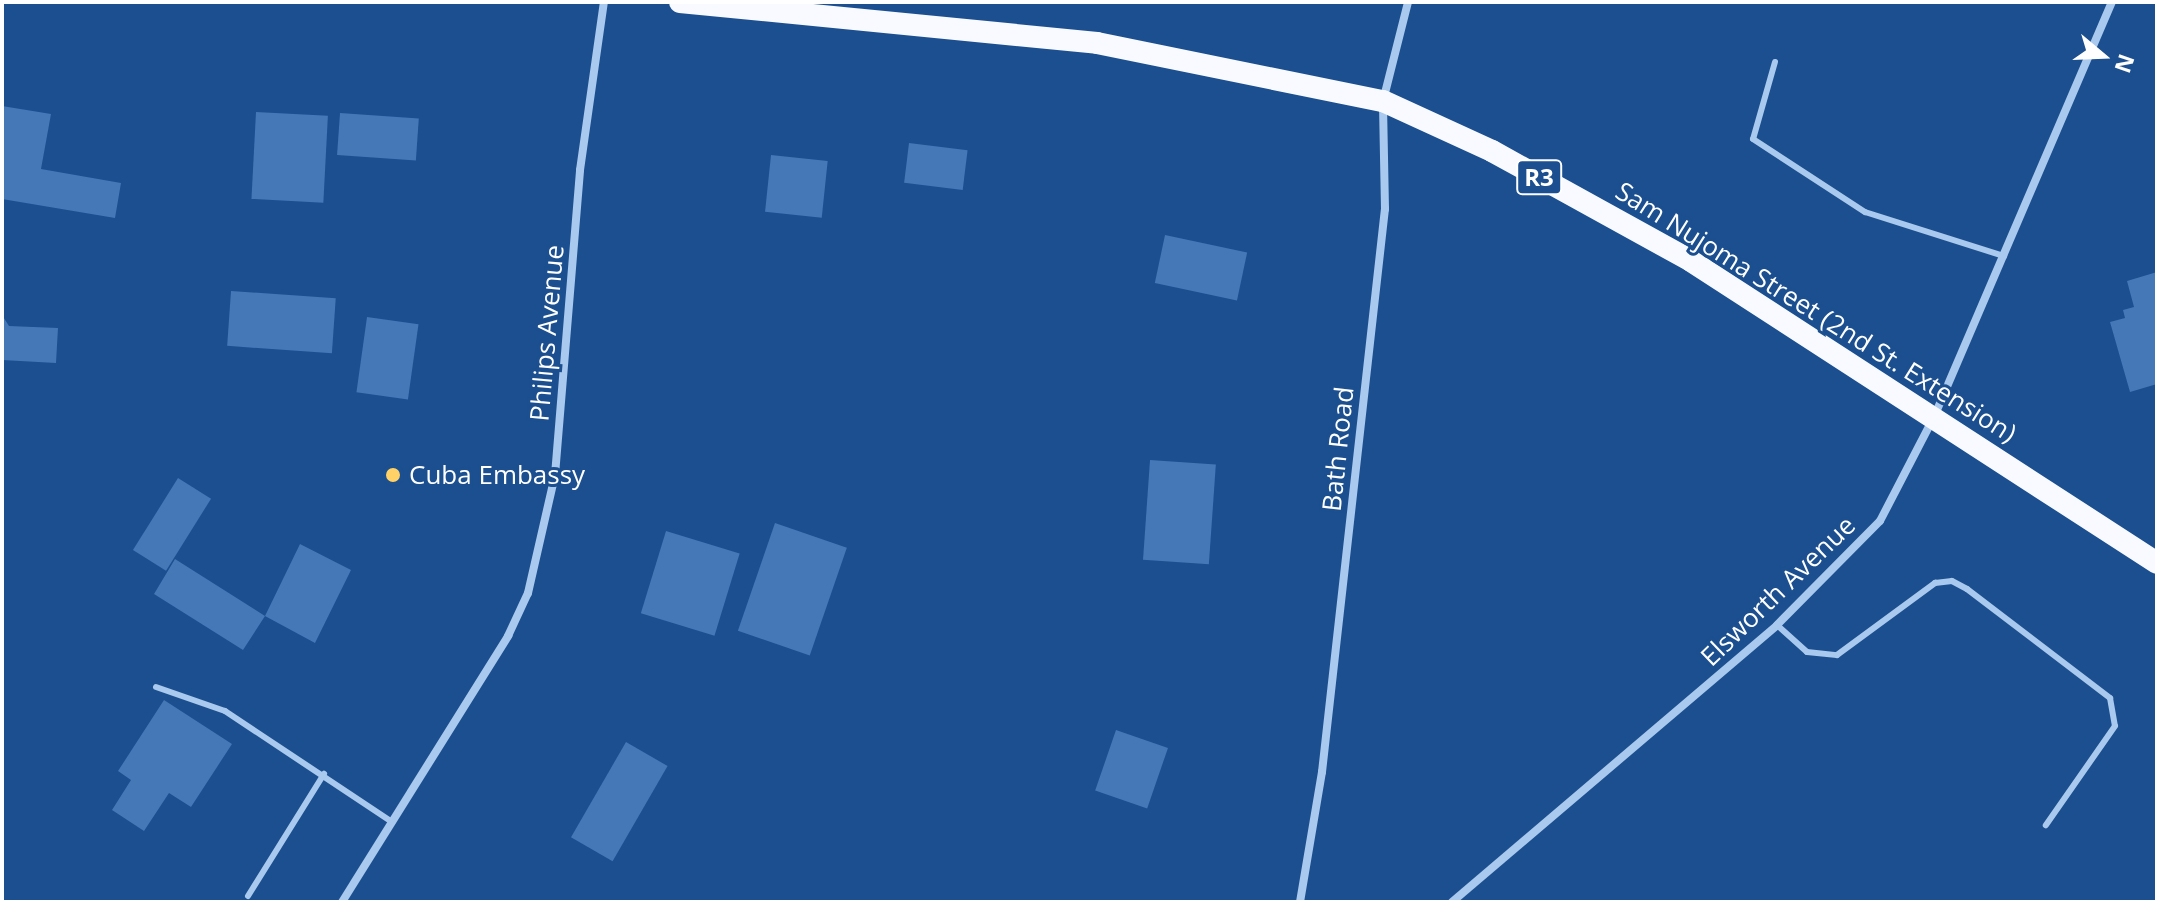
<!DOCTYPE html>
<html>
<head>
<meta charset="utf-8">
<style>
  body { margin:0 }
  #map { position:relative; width:2159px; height:904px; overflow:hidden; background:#1b4f8f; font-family:"Open Sans",sans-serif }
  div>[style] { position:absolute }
  .building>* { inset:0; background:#4478b7; transform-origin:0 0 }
  .service>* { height:6px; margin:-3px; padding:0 3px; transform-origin:3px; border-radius:3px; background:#a9c9ee }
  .minor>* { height:8px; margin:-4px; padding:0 4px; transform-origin:4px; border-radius:4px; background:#a9c9ee }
  .trunk>* { height:22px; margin:-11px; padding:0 11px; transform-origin:11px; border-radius:11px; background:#f8faff }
  .dots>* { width:22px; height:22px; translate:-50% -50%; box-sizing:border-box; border:4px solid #1b4f8f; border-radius:50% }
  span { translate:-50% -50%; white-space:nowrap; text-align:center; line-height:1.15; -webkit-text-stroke:6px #1b4f8f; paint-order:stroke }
  .shield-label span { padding:2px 6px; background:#1b4f8f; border:2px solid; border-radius:6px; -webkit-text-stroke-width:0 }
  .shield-label { font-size:24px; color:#fff; font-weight:700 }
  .street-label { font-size:26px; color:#fff }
  .poi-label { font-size:26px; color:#fff }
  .left { translate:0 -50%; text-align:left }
  .frame { position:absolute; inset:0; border:4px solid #fff; pointer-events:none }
  .north { position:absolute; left:2063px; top:16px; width:80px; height:80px; -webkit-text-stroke:6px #1b4f8f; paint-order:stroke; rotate:109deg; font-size:22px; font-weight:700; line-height:32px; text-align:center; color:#fff }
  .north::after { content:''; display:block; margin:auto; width:28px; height:36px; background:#fff; clip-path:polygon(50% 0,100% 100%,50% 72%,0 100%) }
</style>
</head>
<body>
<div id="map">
  <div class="building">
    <i style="clip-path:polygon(2px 106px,51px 114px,41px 169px,121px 183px,115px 218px,2px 199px)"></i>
    <i style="left:256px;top:112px;width:72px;height:87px;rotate:3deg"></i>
    <i style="left:340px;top:113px;width:79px;height:42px;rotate:4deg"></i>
    <i style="left:909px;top:143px;width:59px;height:40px;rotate:7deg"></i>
    <i style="left:771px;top:155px;width:57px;height:57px;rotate:6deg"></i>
    <i style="left:1165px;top:235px;width:84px;height:49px;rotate:12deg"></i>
    <i style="clip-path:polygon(2157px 272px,2157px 384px,2130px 392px,2110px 322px,2125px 318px,2123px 310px,2134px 307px,2127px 281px)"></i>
    <i style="left:231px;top:291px;width:105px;height:55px;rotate:4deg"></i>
    <i style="clip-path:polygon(2px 315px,9px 326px,58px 328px,56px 363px,2px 360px)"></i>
    <i style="left:367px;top:317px;width:52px;height:76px;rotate:8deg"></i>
    <i style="left:1150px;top:460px;width:66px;height:100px;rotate:4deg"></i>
    <i style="left:178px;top:478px;width:39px;height:85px;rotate:32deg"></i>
    <i style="left:775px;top:523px;width:76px;height:114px;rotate:19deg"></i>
    <i style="left:666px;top:531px;width:77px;height:86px;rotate:17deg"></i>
    <i style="clip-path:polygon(300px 544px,351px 570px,315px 643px,265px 616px,243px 650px,154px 594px,175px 559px,265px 616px)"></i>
    <i style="clip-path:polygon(164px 700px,232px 744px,191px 807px,169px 793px,144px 831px,112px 810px,131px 780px,118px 771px)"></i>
    <i style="left:1116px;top:730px;width:55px;height:64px;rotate:19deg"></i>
    <i style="left:626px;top:742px;width:48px;height:110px;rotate:30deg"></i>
  </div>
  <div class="service">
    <i style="left:1775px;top:62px;width:80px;rotate:105.9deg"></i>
    <i style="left:1753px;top:139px;width:134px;rotate:33.1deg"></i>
    <i style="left:1865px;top:212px;width:146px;rotate:17.6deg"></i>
    <i style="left:1777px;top:625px;width:40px;rotate:42deg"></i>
    <i style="left:1807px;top:652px;width:30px;rotate:6deg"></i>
    <i style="left:1837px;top:655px;width:122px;rotate:-36.3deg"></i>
    <i style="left:1935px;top:583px;width:17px;rotate:-7deg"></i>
    <i style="left:1952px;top:581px;width:17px;rotate:28deg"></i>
    <i style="left:1967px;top:589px;width:180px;rotate:37.3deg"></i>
    <i style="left:2110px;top:698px;width:28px;rotate:80deg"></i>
    <i style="left:2115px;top:726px;width:121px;rotate:124.9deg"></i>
    <i style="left:156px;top:687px;width:73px;rotate:19.2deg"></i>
    <i style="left:225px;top:711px;width:201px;rotate:33.6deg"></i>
    <i style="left:248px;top:896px;width:144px;rotate:-58.1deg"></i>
  </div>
  <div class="minor">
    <i style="left:342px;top:902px;width:314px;rotate:-58deg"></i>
    <i style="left:508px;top:636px;width:47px;rotate:-65.1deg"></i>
    <i style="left:528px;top:593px;width:121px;rotate:-77.1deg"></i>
    <i style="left:555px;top:475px;width:306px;rotate:-85.3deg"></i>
    <i style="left:580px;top:170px;width:170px;rotate:-81.9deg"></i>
    <i style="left:1300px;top:902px;width:132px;rotate:-80.4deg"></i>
    <i style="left:1322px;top:772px;width:567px;rotate:-83.62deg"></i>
    <i style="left:1385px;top:209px;width:108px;rotate:-91.1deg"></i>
    <i style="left:1383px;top:101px;width:102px;rotate:-75.8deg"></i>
    <i style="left:1452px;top:902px;width:427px;rotate:-40.4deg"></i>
    <i style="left:1777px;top:625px;width:146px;rotate:-45.3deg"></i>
    <i style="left:1880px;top:521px;width:117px;rotate:-62.6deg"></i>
    <i style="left:1934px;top:417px;width:452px;rotate:-66.8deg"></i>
  </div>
  <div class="trunk">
    <i style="left:680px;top:2px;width:419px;rotate:5.6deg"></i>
    <i style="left:1097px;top:43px;width:292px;rotate:11.5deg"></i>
    <i style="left:1383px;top:101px;width:120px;rotate:24.6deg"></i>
    <i style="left:1492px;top:151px;width:227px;rotate:28.9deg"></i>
    <i style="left:1691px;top:261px;width:555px;rotate:32.95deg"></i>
  </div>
  <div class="dots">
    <i style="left:393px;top:475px;background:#ffd166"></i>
  </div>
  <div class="shield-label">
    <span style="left:1539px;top:177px">R3</span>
  </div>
  <div class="street-label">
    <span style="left:1816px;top:312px;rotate:32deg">Sam Nujoma Street (2nd St. Extension)</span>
    <span style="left:547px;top:333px;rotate:-85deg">Philips Avenue</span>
    <span style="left:1338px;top:449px;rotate:-84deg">Bath Road</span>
    <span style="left:1778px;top:591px;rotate:-44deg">Elsworth Avenue</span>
  </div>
  <div class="poi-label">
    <span class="left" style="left:409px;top:475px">Cuba Embassy</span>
  </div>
  <div class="frame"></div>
  <div class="north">N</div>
</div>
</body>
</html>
